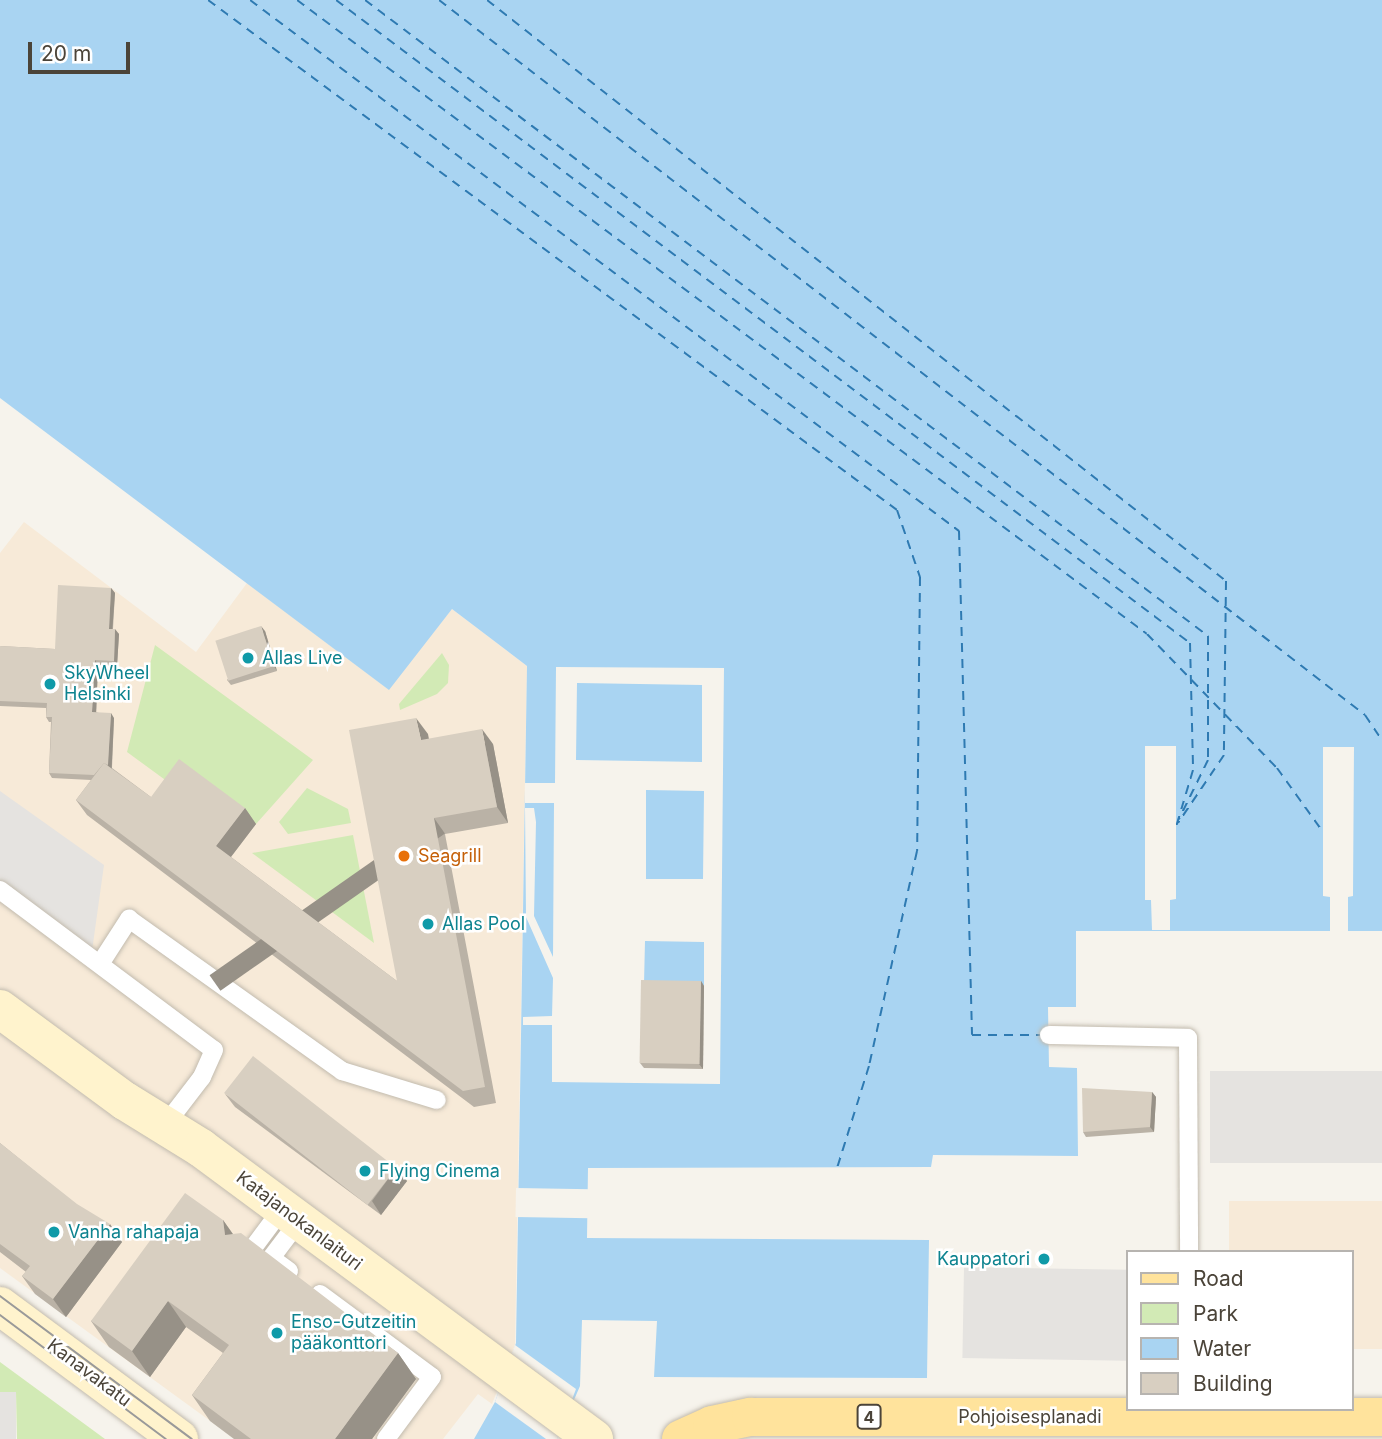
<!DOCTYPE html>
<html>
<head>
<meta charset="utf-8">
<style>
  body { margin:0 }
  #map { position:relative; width:1382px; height:1439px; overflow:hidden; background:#f6f3ec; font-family:Inter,sans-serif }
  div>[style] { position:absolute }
  .commercial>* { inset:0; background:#f7ead8 }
  .green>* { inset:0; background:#d2eab5 }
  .parking>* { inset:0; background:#e5e3e0; transform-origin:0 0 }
  .water>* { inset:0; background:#a9d4f2 }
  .pier>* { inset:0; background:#f6f3ec; transform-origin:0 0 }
  .ferry>* { height:2px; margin-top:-1px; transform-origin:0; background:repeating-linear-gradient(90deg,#2e7ab2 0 9px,transparent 0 16px) }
  .roads { filter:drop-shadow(0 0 2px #c2bbae) drop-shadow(0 0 2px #c2bbae) }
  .lane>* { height:18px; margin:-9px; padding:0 9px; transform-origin:9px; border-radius:9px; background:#fff }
  .secondary>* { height:38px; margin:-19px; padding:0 19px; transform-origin:19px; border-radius:19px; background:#fff3cd }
  .primary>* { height:38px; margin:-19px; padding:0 19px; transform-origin:19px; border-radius:19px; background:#ffe39c }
  .tram>* { height:2px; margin:-1px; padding:0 1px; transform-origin:1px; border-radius:1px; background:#9a9a9a }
  .wall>* { inset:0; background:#bab2a6 }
  .shaded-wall>* { inset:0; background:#979187; transform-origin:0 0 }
  .building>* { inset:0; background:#d8cfc1; transform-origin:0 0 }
  .dots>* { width:19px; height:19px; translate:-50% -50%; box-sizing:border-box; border:4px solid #fff; border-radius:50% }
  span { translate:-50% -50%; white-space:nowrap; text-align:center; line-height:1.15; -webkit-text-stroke:5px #fff; paint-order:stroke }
  .shield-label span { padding:2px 5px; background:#fff; border:2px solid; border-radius:5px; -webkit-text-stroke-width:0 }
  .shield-label { font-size:16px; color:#4b4439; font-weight:700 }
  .culture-label { font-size:18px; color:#0d838f }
  .left { translate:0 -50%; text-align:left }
  .right { translate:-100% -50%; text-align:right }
  .food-label { font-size:18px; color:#c56008 }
  .street-label { font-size:18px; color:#4b4439 }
  .legend { position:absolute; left:1126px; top:1250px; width:228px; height:161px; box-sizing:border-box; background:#fff; border:2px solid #b7b4b0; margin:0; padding:9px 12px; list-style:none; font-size:21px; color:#4b4439 }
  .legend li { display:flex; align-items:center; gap:14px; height:35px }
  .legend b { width:35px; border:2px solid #b7b4b0 }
  .scale { position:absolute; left:28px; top:42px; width:102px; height:32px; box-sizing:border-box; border:4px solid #4b4439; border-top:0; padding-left:9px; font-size:21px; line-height:24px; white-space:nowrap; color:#4b4439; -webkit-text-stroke:5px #fff; paint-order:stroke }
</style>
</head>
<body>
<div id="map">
  <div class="commercial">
    <i style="clip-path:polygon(24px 522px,196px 652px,247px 583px,388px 689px,452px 609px,527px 666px,515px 1345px,492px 1404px,478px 1394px,443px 1439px,235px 1439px,0 1268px,0 553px)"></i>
    <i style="clip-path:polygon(1229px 1201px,1382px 1201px,1382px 1349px,1352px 1349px,1352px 1252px,1229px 1252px)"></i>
  </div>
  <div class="green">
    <i style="clip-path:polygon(155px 645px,313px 760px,256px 824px,191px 775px,179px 790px,127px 752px)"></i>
    <i style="clip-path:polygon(442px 653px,449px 665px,448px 683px,437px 694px,400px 710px,399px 704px)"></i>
    <i style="clip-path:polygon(307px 788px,348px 809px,351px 823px,288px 834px,279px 822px)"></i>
    <i style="clip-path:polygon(353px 835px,374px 943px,252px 853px)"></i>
    <i style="clip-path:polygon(0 1362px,105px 1439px,17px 1439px,16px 1392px,0 1392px)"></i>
  </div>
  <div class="parking">
    <i style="clip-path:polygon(0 791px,104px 865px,91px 958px,0 890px)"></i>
    <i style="left:1210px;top:1071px;width:172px;height:92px"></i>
    <i style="left:964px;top:1267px;width:164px;height:91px;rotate:1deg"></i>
    <i style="left:0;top:1392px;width:16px;height:47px"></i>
  </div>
  <div class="water">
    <i style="clip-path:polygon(0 0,1382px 0,1382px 931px,1076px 931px,1076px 1007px,1048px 1007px,1049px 1067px,1077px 1068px,1078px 1156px,933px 1155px,931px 1167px,588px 1168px,587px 1238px,929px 1240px,927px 1378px,654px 1377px,657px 1321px,582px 1320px,580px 1386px,557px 1439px,474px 1439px,495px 1402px,516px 1343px,527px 666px,452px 609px,389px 690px,0 398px)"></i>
  </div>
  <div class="pier">
    <i style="clip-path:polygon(evenodd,556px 667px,724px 668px,720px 1084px,552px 1082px,552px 1025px,523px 1025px,523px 1017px,552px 1016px,553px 978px,526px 917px,525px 808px,534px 808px,536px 822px,534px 916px,553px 957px,554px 803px,525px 803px,525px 783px,555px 783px,556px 667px,577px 683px,702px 685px,702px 762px,576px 760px,577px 683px,556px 667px,646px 790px,704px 791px,703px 879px,646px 879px,646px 790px,556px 667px,645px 941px,704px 942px,704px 986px,644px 984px,645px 941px)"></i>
    <i style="clip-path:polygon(1145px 746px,1176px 746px,1176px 899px,1170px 900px,1170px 930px,1152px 930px,1151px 900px,1145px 900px)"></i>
    <i style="clip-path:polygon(1323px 747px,1354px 747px,1353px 896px,1348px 897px,1348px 931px,1330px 931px,1330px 897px,1323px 896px)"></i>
    <i style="left:516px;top:1188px;width:75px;height:29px;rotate:1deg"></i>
    <i style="clip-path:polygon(515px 1345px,576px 1389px,557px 1439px,546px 1439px,495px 1402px)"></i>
  </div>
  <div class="ferry">
    <i style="left:208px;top:0;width:857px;rotate:36.51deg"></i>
    <i style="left:897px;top:510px;width:71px;rotate:71.1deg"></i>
    <i style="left:920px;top:577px;width:274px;rotate:90.6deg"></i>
    <i style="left:917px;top:851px;width:220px;rotate:102.6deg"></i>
    <i style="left:869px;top:1066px;width:107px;rotate:107.4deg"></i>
    <i style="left:250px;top:0;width:886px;rotate:36.83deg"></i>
    <i style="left:959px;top:531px;width:504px;rotate:88.52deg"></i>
    <i style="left:972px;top:1035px;width:69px"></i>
    <i style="left:297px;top:0;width:1060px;rotate:36.72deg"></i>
    <i style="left:1147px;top:634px;width:187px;rotate:45.9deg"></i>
    <i style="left:1277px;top:768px;width:79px;rotate:54.3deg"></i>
    <i style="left:336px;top:0;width:1069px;rotate:36.98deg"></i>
    <i style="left:1190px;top:643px;width:127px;rotate:88.6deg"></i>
    <i style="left:1193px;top:770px;width:59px;rotate:106.6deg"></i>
    <i style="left:365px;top:0;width:1056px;rotate:37.03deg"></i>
    <i style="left:1208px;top:636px;width:124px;rotate:90deg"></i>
    <i style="left:1208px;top:760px;width:66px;rotate:116.2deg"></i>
    <i style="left:439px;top:0;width:1170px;rotate:37.67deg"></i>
    <i style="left:1365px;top:715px;width:30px;rotate:56deg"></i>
    <i style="left:487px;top:0;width:940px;rotate:38.17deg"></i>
    <i style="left:1226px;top:581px;width:174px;rotate:90.7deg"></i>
    <i style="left:1224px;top:755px;width:82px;rotate:124.1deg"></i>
  </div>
  <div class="roads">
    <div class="lane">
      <i style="left:0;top:890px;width:267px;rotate:36.8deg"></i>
      <i style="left:214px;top:1050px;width:30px;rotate:114deg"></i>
      <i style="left:202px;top:1077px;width:59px;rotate:127.5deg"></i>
      <i style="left:100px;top:964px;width:54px;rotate:-57.2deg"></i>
      <i style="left:129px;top:919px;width:262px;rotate:35.5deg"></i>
      <i style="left:342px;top:1071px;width:99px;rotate:17deg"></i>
      <i style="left:1049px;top:1035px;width:139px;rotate:1.2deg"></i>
      <i style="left:1188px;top:1038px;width:214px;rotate:89.7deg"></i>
      <i style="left:250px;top:1252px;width:54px;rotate:-53.3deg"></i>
      <i style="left:289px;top:1271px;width:22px;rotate:-144deg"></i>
      <i style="left:271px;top:1258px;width:46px;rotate:-52.9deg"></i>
      <i style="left:320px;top:1294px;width:139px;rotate:36.5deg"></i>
      <i style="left:432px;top:1377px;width:77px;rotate:126.6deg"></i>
    </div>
    <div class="secondary">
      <i style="left:0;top:1009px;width:155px;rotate:36.4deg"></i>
      <i style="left:125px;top:1101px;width:89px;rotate:31.7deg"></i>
      <i style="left:201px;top:1148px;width:489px;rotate:36.5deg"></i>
      <i style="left:0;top:1306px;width:223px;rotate:36.6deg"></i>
    </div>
    <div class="primary">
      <i style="left:681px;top:1439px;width:34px;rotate:-24deg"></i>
      <i style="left:712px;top:1425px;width:40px;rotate:-12deg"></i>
      <i style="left:751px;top:1417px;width:631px"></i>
    </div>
  </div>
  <div class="tram">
    <i style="left:0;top:1296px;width:239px;rotate:36.7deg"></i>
    <i style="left:0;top:1315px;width:207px;rotate:36.8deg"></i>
  </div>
  <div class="wall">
    <i style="clip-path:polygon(111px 588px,115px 593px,113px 629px,119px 634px,117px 666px,98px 665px,96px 712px,114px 718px,112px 768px,151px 797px,245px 808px,256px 824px,231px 857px,397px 981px,428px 734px,428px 739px,493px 744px,508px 823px,445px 834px,496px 1103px,474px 1107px,87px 815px,76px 800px,91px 780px,52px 778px,49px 773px,51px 722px,49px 722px,46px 717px,46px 708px,0 706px,0 646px,55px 649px)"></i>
    <i style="clip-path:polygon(265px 631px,277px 671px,231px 685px,227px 680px)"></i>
    <i style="clip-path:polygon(701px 981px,704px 986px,703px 1069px,644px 1068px,640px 1063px)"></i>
    <i style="clip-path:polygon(1152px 1092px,1156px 1097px,1154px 1132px,1086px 1137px,1083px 1132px)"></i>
    <i style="clip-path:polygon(225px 1094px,407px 1181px,381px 1215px,235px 1107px)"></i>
    <i style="clip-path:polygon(0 1143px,122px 1242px,66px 1317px,35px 1294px,22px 1276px,26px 1272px,0 1252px)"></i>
    <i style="clip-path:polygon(223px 1220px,233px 1234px,398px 1353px,416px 1379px,372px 1439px,234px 1439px,210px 1421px,192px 1395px,223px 1353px,186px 1327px,150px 1377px,109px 1347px,91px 1321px)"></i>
  </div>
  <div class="shaded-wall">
    <i style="clip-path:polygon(111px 588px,115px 593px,112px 634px,109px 629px)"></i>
    <i style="clip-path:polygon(261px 626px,265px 631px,277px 671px,274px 666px)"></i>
    <i style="clip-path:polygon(115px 629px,119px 634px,117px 666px,114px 661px)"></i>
    <i style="clip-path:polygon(95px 660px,98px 665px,96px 717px,92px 712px)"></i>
    <i style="clip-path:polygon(111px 713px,114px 718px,111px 781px,107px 776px)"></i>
    <i style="clip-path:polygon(416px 718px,428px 734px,432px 756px,421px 740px)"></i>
    <i style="clip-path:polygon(482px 729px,493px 744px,508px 823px,497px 807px)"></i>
    <i style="clip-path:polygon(245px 808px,256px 824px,227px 862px,216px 846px)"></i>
    <i style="left:434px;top:818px;width:19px;height:274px;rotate:55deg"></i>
    <i style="clip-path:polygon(701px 981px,704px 986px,703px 1069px,699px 1064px)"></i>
    <i style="clip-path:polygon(1152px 1092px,1156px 1097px,1154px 1132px,1150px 1127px)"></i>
    <i style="clip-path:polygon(397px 1167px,407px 1181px,381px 1215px,372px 1201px)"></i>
    <i style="clip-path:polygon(223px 1220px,241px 1246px,225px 1235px)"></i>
    <i style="clip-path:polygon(110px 1224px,122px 1242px,66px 1317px,53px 1299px)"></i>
    <i style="clip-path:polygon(168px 1301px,186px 1327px,150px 1377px,132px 1351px)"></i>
    <i style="clip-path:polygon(398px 1353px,416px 1379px,372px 1439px,335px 1439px)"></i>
  </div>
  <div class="building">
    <i style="clip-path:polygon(58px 585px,111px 588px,109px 629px,115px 629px,114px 661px,95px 660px,92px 712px,111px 713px,108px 765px,104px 763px,94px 775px,49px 773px,52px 717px,46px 717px,47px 703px,0 701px,0 646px,55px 649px)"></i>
    <i style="left:261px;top:626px;width:42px;height:48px;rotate:72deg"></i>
    <i style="clip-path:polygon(416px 718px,421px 740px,482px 729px,497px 807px,434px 818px,485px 1087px,463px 1091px,76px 800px,104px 763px,151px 797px,179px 759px,245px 808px,216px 846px,397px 981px,349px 730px)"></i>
    <i style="left:641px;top:980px;width:60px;height:83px;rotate:1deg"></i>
    <i style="left:253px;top:1056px;width:182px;height:47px;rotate:38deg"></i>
    <i style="clip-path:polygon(1082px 1088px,1152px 1092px,1150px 1127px,1083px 1132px)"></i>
    <i style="clip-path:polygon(0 1143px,77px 1204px,110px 1224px,53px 1299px,22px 1276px,30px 1266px,0 1244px)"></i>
    <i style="clip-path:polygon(185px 1193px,223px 1220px,225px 1235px,241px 1233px,398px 1353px,335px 1439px,251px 1439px,192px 1395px,229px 1345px,168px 1301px,132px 1351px,91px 1321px)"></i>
  </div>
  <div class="dots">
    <i style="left:248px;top:658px;background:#0f9aa8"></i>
    <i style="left:50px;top:684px;background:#0f9aa8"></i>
    <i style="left:404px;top:856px;background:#e8710a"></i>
    <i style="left:428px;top:924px;background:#0f9aa8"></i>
    <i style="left:365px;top:1171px;background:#0f9aa8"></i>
    <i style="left:54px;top:1232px;background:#0f9aa8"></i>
    <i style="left:1044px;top:1259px;background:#0f9aa8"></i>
    <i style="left:277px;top:1333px;background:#0f9aa8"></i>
  </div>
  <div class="shield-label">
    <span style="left:869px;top:1417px">4</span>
  </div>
  <div class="culture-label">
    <span class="left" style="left:262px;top:658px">Allas Live</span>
    <span class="left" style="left:64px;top:684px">SkyWheel<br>Helsinki</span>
    <span class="left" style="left:442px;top:924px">Allas Pool</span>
    <span class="left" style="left:379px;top:1171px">Flying Cinema</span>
    <span class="left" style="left:68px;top:1232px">Vanha rahapaja</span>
    <span class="right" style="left:1030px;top:1259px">Kauppatori</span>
    <span class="left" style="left:291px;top:1333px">Enso-Gutzeitin<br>pääkonttori</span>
  </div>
  <div class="food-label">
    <span class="left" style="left:418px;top:856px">Seagrill</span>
  </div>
  <div class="street-label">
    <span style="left:299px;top:1221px;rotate:37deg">Katajanokanlaituri</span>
    <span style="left:89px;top:1373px;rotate:37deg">Kanavakatu</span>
    <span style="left:1030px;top:1417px">Pohjoisesplanadi</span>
  </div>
  <ul class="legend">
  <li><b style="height:9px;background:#ffe39c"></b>Road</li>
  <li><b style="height:19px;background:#d2eab5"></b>Park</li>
  <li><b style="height:19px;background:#a9d4f2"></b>Water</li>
  <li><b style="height:19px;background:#d8cfc1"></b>Building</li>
  </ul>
  <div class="scale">20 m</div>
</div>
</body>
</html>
